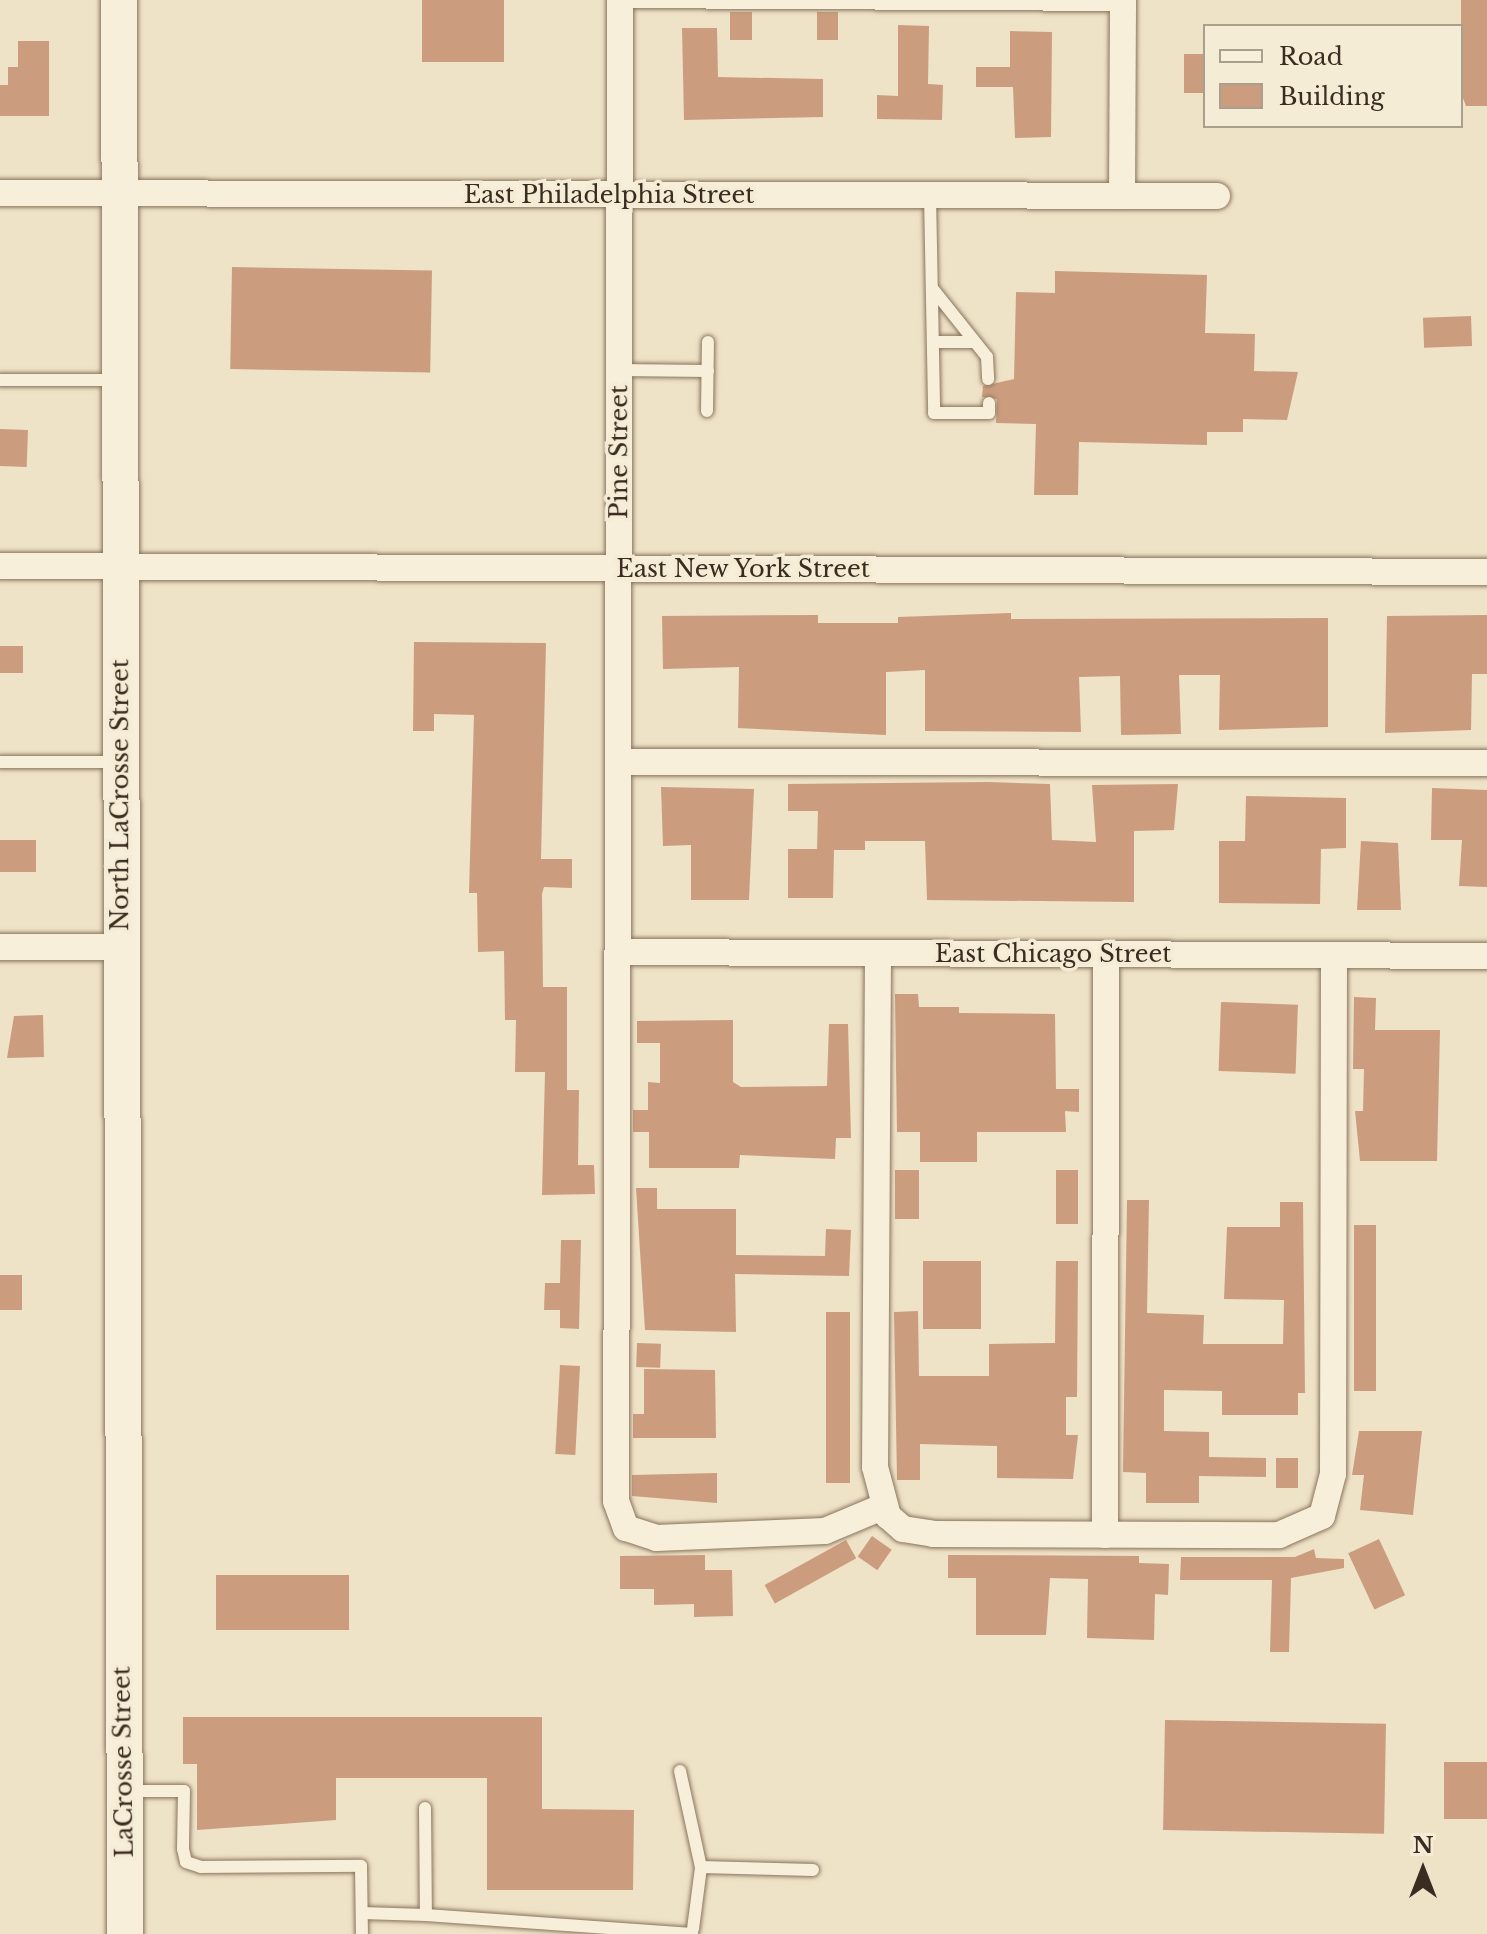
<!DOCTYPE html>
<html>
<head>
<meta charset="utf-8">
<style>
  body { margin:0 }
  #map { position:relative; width:1487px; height:1934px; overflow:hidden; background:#eee2c7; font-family:"Libre Baskerville",serif }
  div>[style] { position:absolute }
  .building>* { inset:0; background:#cb9d7e; transform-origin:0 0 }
  .roads { filter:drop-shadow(0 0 2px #89745c) drop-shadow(0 0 2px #89745c) }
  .service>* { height:12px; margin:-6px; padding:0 6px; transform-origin:6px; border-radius:6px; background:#f8efda }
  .minor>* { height:26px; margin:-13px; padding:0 13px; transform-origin:13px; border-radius:13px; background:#f8efda }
  .secondary>* { height:36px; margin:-18px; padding:0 18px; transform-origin:18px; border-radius:18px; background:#f8efda }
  span { translate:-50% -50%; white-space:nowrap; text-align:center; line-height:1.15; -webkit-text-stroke:7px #f5ecd6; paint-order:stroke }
  .street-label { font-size:24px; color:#3a2c20 }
  .legend { position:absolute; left:1203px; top:24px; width:260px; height:104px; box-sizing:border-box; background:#f5ecd6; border:2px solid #aa9f8d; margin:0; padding:10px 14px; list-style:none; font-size:24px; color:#3a2c20 }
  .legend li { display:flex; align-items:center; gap:16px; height:40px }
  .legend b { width:40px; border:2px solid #aa9f8d }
  .north { position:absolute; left:1383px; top:1830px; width:80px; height:80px; -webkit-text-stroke:6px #f5ecd6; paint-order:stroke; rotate:0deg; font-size:22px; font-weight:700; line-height:32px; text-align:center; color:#3a2c20 }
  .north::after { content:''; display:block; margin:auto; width:28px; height:36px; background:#3a2c20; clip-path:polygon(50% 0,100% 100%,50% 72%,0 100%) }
</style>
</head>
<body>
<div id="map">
  <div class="building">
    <i style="left:422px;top:0;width:82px;height:62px"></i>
    <i style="clip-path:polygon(1461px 0,1487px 0,1487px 106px,1466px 106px,1461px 93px)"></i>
    <i style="left:730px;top:12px;width:22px;height:28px"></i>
    <i style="left:817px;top:12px;width:21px;height:28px"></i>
    <i style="clip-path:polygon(898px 25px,929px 26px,928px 84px,943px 85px,942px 120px,877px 119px,877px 95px,898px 96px)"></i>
    <i style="clip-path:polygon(682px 28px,717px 28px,718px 77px,823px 79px,823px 117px,684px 120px)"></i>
    <i style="clip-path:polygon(1010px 31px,1052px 32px,1051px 137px,1015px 138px,1013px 87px,976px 87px,976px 67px,1010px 67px)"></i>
    <i style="clip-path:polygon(18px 41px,49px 41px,49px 116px,0 116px,0 85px,8px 85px,8px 67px,18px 67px)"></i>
    <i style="left:1205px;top:54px;width:39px;height:21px;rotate:90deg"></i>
    <i style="left:232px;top:267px;width:200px;height:102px;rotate:1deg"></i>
    <i style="clip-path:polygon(1055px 271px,1207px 275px,1205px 333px,1255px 334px,1254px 371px,1298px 372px,1287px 420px,1243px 419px,1243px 432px,1207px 432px,1207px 445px,1079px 442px,1078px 495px,1034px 495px,1036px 424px,996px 423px,997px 399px,982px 397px,983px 386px,1014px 379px,1016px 292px,1055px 293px)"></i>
    <i style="left:1471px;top:316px;width:30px;height:48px;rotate:88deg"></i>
    <i style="left:0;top:429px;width:28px;height:37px;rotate:2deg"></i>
    <i style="clip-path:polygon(1011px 613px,1011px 619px,1328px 618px,1328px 727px,1219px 730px,1220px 675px,1179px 675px,1181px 734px,1121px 735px,1120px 676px,1079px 677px,1081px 732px,925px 731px,925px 670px,886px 672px,886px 735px,738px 728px,739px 667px,663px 669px,662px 616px,818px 615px,818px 623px,898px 623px,898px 617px)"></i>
    <i style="clip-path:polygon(1487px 615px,1487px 674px,1472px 674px,1471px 730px,1385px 733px,1387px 616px)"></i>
    <i style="clip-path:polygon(414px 642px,546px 643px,541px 859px,572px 859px,572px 888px,544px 887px,542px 894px,543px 987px,567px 987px,567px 1090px,579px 1090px,578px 1165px,594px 1165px,595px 1194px,542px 1195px,545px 1072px,515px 1072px,516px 1020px,505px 1020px,504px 951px,478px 952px,477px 893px,469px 893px,474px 715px,434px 714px,434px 731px,413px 731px)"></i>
    <i style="left:0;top:646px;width:23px;height:27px"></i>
    <i style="clip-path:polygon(988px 782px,1050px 784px,1052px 840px,1096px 842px,1092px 785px,1178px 784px,1174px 830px,1134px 831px,1134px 902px,927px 900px,925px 841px,865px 841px,865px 850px,834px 850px,833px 898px,788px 898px,788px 849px,817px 849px,818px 811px,788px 811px,788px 784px)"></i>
    <i style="clip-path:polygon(661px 787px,754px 789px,749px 900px,691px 900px,691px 845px,663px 846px)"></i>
    <i style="clip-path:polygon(1432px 788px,1487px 790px,1487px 887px,1459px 886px,1462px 840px,1431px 840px)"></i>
    <i style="clip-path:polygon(1246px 796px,1346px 798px,1346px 848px,1321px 849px,1320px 904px,1219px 903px,1219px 841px,1245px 841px)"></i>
    <i style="left:36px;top:840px;width:32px;height:36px;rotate:90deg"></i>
    <i style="clip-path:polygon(1361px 841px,1398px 843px,1401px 910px,1357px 910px)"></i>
    <i style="clip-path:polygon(895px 994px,918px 994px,919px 1007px,959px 1007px,959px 1013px,1055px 1014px,1056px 1089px,1079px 1089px,1079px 1112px,1065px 1111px,1066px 1132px,977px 1132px,977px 1162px,920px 1162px,920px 1132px,897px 1132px)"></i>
    <i style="clip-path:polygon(1354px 997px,1376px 998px,1375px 1030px,1440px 1030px,1437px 1161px,1360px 1161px,1355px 1111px,1363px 1111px,1364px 1069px,1353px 1069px)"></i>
    <i style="left:1221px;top:1002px;width:77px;height:69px;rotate:2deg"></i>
    <i style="clip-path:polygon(43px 1015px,44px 1057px,7px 1058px,14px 1016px)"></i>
    <i style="clip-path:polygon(733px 1020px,733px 1082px,741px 1087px,827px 1086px,829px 1024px,848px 1024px,851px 1138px,836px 1138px,835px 1159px,740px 1155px,739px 1168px,649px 1168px,649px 1132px,633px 1132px,633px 1110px,648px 1110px,648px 1082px,660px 1083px,660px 1043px,637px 1043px,637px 1021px)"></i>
    <i style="left:895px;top:1170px;width:24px;height:49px"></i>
    <i style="left:1056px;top:1170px;width:22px;height:54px"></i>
    <i style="clip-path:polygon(636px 1188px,657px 1188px,657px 1209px,736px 1209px,736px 1255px,825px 1256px,826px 1229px,851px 1230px,849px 1276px,735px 1274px,736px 1332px,645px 1330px)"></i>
    <i style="clip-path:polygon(1127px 1200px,1149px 1200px,1147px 1313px,1204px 1315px,1203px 1344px,1283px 1344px,1284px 1300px,1224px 1299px,1227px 1227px,1280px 1227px,1280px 1202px,1303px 1202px,1305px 1393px,1298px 1393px,1298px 1415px,1222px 1415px,1222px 1391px,1164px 1390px,1164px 1431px,1209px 1432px,1209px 1457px,1266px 1458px,1266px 1477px,1199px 1476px,1199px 1503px,1146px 1503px,1146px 1473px,1123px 1472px)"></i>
    <i style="left:1354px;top:1225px;width:22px;height:166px"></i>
    <i style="clip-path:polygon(561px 1240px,581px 1240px,579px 1329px,560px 1328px,560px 1310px,544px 1310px,545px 1283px,560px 1283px)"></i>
    <i style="left:923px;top:1261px;width:58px;height:68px"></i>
    <i style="clip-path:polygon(1056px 1261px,1078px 1261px,1077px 1397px,1066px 1397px,1066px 1435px,1078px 1435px,1073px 1479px,997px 1478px,997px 1446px,920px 1444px,920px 1480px,897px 1480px,894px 1312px,918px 1311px,919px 1376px,989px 1376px,989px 1344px,1055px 1343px)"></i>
    <i style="left:0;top:1275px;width:22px;height:35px"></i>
    <i style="left:826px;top:1312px;width:24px;height:171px"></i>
    <i style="left:637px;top:1343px;width:24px;height:24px;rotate:2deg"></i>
    <i style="left:560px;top:1365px;width:20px;height:89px;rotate:3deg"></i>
    <i style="clip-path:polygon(644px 1369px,715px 1370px,716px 1438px,633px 1438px,633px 1414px,644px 1414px)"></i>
    <i style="clip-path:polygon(1359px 1431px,1422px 1431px,1413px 1515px,1360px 1510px,1364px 1475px,1352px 1475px)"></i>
    <i style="left:1276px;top:1458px;width:22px;height:30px"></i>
    <i style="clip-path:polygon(717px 1473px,717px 1503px,632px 1496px,632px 1475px)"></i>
    <i style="left:872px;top:1536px;width:24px;height:25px;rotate:35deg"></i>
    <i style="left:1379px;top:1539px;width:62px;height:34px;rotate:65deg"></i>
    <i style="left:846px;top:1540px;width:21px;height:93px;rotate:61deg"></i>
    <i style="clip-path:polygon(1314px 1549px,1316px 1558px,1344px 1559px,1344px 1568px,1291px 1578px,1289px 1652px,1270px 1652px,1272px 1580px,1180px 1580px,1181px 1557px,1295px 1557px)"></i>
    <i style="clip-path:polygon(705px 1555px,705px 1570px,732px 1570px,733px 1616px,694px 1617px,694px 1604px,654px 1605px,654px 1589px,620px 1589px,620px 1556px)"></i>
    <i style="clip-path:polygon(948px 1555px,1139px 1556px,1139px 1563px,1169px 1564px,1168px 1595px,1155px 1594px,1154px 1640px,1087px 1638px,1088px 1579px,1050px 1578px,1046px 1635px,976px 1635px,976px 1578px,948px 1578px)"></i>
    <i style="left:216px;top:1575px;width:133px;height:55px"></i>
    <i style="clip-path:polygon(183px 1717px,542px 1717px,542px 1809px,634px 1810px,633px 1890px,487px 1890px,487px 1778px,336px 1778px,336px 1820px,197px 1830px,197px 1764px,183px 1764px)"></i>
    <i style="left:1165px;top:1720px;width:221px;height:110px;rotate:1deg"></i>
    <i style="left:1444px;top:1762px;width:43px;height:57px"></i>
  </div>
  <div class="roads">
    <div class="service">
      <i style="left:620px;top:2px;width:503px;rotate:0.34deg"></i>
      <i style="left:930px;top:195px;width:218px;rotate:88.9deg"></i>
      <i style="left:934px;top:413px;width:55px"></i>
      <i style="left:989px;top:413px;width:10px;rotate:-90deg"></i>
      <i style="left:932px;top:288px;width:88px;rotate:51.4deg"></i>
      <i style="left:987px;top:357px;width:22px;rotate:87deg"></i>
      <i style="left:933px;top:342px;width:41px"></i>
      <i style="left:619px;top:370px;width:89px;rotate:0.6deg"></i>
      <i style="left:0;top:380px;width:117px"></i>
      <i style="left:707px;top:411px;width:69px;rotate:-89.2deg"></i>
      <i style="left:0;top:762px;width:117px"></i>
      <i style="left:680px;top:1771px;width:98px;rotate:77.7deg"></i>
      <i style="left:130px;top:1791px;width:54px"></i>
      <i style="left:184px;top:1791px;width:58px;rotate:91deg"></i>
      <i style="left:183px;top:1849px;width:13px;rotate:77deg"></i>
      <i style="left:186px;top:1862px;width:16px;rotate:18deg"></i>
      <i style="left:201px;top:1867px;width:160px;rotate:-0.4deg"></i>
      <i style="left:361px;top:1866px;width:68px;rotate:89.2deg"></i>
      <i style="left:425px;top:1808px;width:107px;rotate:89.5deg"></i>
      <i style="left:426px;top:1915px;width:267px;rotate:4.1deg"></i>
      <i style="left:362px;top:1913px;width:64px;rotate:1.8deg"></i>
      <i style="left:693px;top:1929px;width:63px;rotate:-82.6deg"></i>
      <i style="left:701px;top:1867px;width:112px;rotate:1.5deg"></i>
    </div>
    <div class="minor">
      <i style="left:620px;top:0;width:1501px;rotate:90.15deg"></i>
      <i style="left:616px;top:1501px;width:29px;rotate:70deg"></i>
      <i style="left:626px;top:1528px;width:32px;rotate:18deg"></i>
      <i style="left:656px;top:1538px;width:169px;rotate:-2.4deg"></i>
      <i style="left:825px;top:1531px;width:62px;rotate:-22.8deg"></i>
      <i style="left:0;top:193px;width:1217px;rotate:0.14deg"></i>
      <i style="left:1122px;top:196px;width:196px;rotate:-89.7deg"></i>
      <i style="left:0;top:566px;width:1487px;rotate:0.23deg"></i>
      <i style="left:618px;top:762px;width:869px;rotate:0.07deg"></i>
      <i style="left:0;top:947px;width:120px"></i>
      <i style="left:618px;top:952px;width:869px;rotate:0.26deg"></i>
      <i style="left:878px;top:953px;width:514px;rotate:90.33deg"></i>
      <i style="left:875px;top:1467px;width:51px;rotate:75.1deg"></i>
      <i style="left:888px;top:1516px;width:20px;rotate:41deg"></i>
      <i style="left:903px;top:1529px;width:30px;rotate:9deg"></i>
      <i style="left:933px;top:1534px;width:346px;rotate:0.2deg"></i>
      <i style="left:1279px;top:1535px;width:47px;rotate:-23.8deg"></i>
      <i style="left:1322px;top:1516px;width:43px;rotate:-75.3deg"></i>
      <i style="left:1333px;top:1474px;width:519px;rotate:-89.89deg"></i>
      <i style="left:1105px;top:1535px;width:581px;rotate:-89.9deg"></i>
    </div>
    <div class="secondary">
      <i style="left:119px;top:0;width:1934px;rotate:89.82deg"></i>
    </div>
  </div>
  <div class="street-label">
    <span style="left:609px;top:195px">East Philadelphia Street</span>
    <span style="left:619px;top:452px;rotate:-90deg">Pine Street</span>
    <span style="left:743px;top:569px">East New York Street</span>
    <span style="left:120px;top:795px;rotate:-90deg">North LaCrosse Street</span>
    <span style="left:1053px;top:954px">East Chicago Street</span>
    <span style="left:123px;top:1762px;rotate:-91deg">LaCrosse Street</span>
  </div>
  <ul class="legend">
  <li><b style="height:10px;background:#f8efda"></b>Road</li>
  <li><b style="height:22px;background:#cb9d7e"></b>Building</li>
  </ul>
  <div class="north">N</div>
</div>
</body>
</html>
